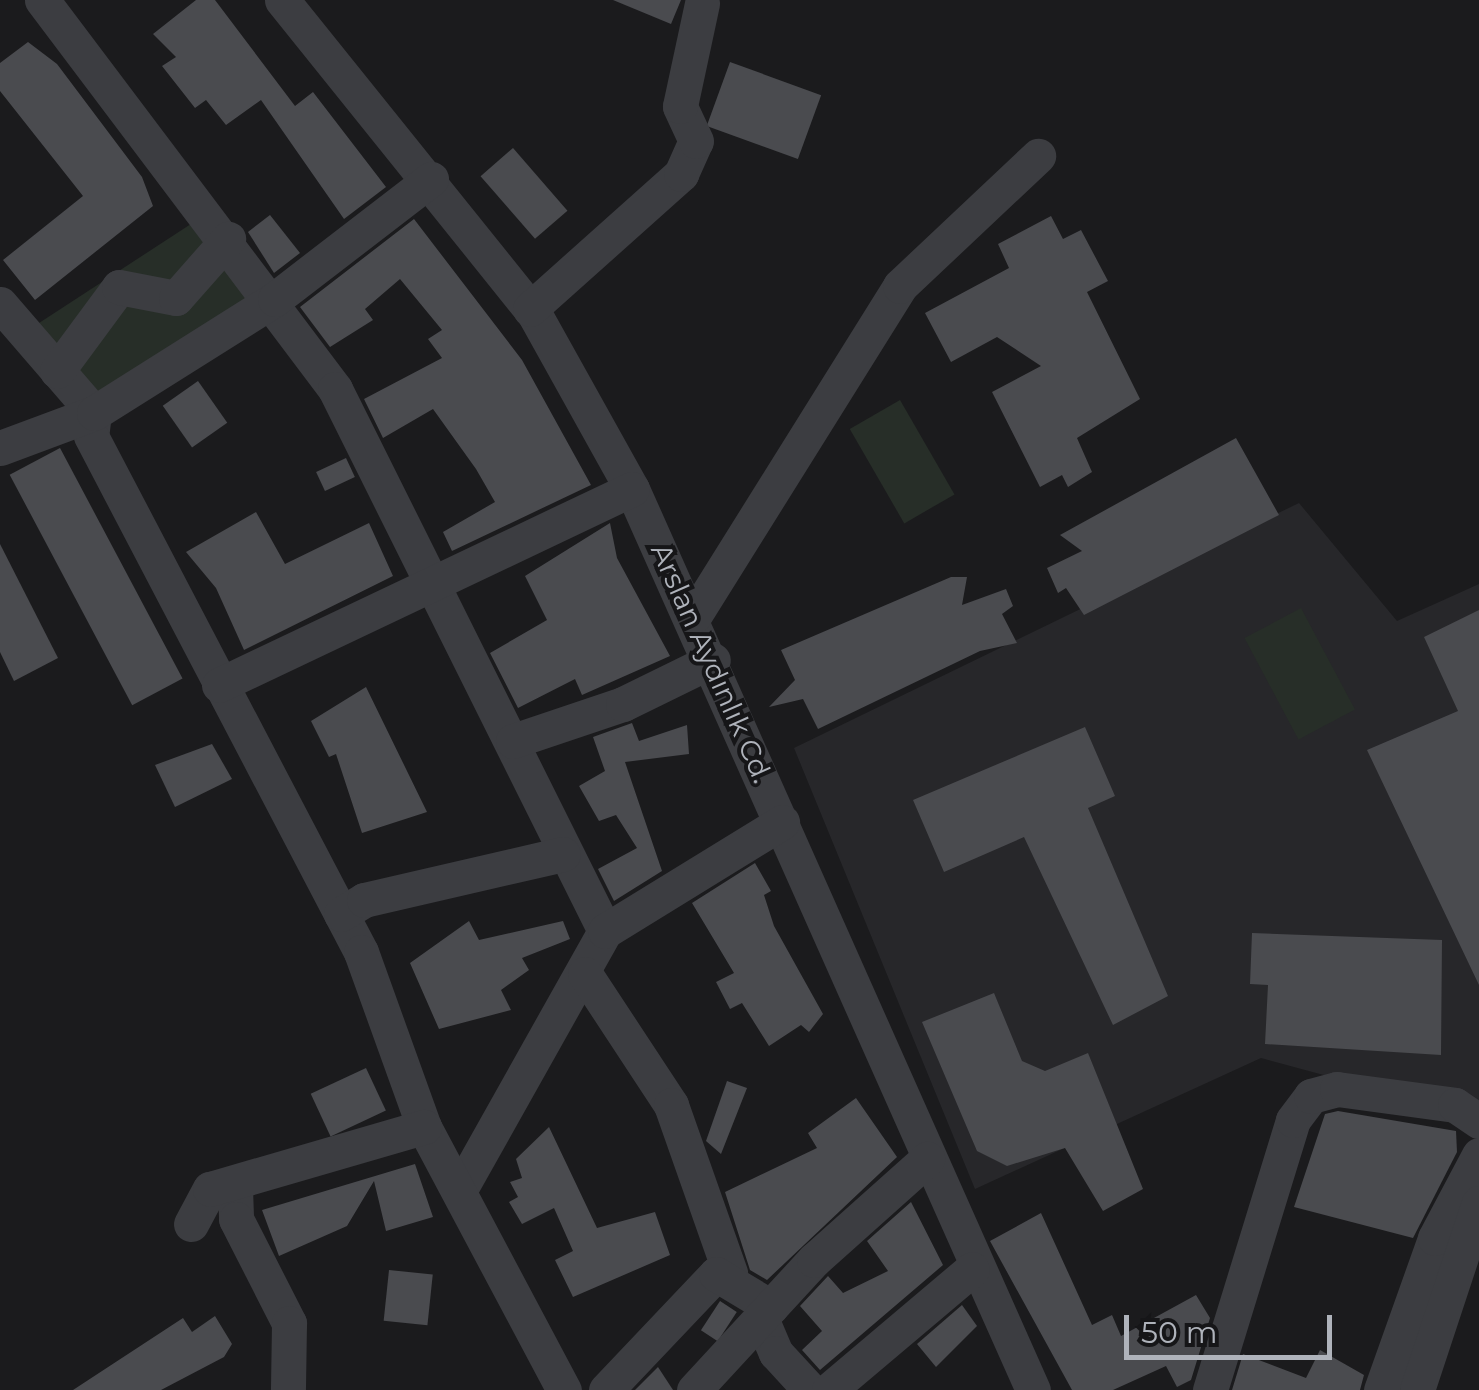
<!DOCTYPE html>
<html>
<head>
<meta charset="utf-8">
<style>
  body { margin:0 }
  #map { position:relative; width:1479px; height:1390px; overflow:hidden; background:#1b1b1d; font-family:Montserrat,sans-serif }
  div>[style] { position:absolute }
  .built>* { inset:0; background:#27272a }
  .green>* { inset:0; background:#272e28; transform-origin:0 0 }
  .building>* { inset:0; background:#4a4b4f; transform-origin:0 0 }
  .minor>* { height:35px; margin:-17.5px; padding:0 17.5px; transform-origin:17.5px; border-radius:17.5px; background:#3c3d41 }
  span { translate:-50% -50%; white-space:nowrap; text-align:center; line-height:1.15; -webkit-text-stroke:8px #161618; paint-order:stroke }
  .street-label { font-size:28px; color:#afb3bb }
  .scale { position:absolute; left:1124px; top:1315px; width:208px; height:45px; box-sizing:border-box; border:5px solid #afb3bb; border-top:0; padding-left:12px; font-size:30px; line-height:35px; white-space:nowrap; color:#afb3bb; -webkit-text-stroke:8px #161618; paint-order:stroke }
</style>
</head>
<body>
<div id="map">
  <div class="built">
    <i style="clip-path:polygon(1299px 503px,1397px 621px,1479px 584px,1479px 1117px,1261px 1058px,975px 1189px,794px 748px)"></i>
  </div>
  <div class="green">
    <i style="clip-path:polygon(194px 222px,262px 293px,92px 398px,36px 325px)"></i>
    <i style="left:900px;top:400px;width:109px;height:58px;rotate:60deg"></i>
    <i style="left:1301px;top:608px;width:115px;height:64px;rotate:62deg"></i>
  </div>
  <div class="building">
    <i style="clip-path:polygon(196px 0,215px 0,295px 106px,313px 92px,386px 187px,344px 219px,261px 100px,226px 125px,206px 100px,195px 108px,162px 66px,176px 57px,153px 34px)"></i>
    <i style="clip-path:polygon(613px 0,681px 0,671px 24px)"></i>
    <i style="clip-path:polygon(28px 42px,57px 64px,142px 177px,153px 206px,35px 300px,3px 260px,83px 196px,0 91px,0 63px)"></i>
    <i style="left:730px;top:62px;width:97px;height:68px;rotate:20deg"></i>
    <i style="left:513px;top:148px;width:83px;height:43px;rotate:49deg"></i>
    <i style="clip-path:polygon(270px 215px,300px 253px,274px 273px,248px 232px)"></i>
    <i style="clip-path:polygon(1051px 216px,1063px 239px,1081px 230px,1108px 281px,1087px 292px,1140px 399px,1077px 438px,1092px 472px,1068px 487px,1062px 475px,1040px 487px,992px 392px,1041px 366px,997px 337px,951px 362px,925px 313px,1009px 268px,998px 244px)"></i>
    <i style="clip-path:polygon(414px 219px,522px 360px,591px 485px,452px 551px,443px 532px,495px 502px,476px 469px,433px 409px,383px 438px,364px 399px,442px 358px,428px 339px,442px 330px,400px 279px,365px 309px,373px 320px,330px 347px,300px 307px)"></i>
    <i style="left:198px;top:381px;width:51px;height:43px;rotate:55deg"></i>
    <i style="clip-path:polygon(1236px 438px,1279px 515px,1084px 615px,1066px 588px,1058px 593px,1047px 568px,1082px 551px,1060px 535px)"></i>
    <i style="left:60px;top:448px;width:261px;height:57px;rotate:62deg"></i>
    <i style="left:346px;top:458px;width:21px;height:33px;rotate:65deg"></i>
    <i style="clip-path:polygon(256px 512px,285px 564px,369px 523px,393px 576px,244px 650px,216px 588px,186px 552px)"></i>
    <i style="clip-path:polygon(610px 523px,617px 558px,670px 656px,582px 695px,575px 679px,518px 708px,490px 653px,547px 620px,525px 576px)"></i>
    <i style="clip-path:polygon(0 544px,58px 658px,14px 681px,0 652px)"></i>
    <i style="clip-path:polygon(951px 577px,967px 577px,962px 605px,1006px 589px,1013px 606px,1002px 614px,1017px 643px,980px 651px,818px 729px,803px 699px,769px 707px,795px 680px,781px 650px)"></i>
    <i style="clip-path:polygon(1479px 610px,1479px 985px,1367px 750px,1458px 711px,1424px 637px)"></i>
    <i style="clip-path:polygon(366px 687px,427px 812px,362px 833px,336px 754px,329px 757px,311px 721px)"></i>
    <i style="clip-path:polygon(632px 723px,639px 741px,687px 725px,689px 754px,625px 762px,662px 871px,614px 901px,598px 869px,637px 848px,616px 815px,599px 821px,579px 786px,605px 771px,593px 737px)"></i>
    <i style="clip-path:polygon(1085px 727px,1115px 796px,1088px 808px,1168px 996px,1113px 1025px,1024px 837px,944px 872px,913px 800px)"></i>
    <i style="clip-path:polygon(212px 744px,232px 779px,175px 807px,155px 765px)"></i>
    <i style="clip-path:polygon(755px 863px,771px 891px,764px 895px,774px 926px,823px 1014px,809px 1032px,801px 1025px,769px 1046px,742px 1003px,730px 1009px,716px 982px,734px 973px,692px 903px)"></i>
    <i style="clip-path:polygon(469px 921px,479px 940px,563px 921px,570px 939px,522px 958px,529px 970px,501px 990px,511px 1010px,439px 1029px,410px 963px)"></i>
    <i style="clip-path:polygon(1252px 933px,1442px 940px,1441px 1055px,1265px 1044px,1268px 985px,1250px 984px)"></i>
    <i style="clip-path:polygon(994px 993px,1022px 1061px,1045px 1071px,1088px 1053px,1143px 1189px,1103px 1211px,1065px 1148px,1007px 1166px,977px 1151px,922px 1022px)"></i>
    <i style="left:366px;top:1068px;width:47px;height:61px;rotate:65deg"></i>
    <i style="clip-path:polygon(727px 1081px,747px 1088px,721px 1154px,706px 1141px)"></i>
    <i style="clip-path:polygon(856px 1098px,897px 1157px,767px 1280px,750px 1270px,725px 1192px,817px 1148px,808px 1133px)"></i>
    <i style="clip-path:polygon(1338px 1111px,1456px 1131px,1457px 1152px,1413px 1238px,1294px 1207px,1325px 1114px)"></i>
    <i style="clip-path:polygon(549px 1127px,597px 1228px,655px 1212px,670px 1255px,573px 1297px,555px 1260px,573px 1251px,554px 1208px,522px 1224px,509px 1202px,518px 1197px,510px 1182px,522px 1178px,516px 1159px)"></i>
    <i style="clip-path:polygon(415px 1164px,433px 1217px,386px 1231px,374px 1181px,347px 1226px,279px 1256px,262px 1210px)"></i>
    <i style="clip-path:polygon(911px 1202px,943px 1265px,820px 1370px,802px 1350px,822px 1331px,800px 1306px,828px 1276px,843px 1293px,888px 1271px,867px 1241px)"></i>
    <i style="clip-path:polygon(1041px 1213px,1092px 1325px,1112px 1315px,1121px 1336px,1196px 1295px,1210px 1318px,1191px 1380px,1177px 1387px,1166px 1366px,1113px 1390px,1072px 1390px,990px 1241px)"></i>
    <i style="left:389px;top:1270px;width:44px;height:51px;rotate:6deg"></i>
    <i style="left:720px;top:1301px;width:20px;height:35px;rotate:33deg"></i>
    <i style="clip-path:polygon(962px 1305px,977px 1326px,936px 1367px,917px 1344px)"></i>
    <i style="clip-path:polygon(215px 1316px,232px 1344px,224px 1357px,161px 1390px,73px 1390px,183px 1318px,192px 1332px)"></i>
    <i style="clip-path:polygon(1320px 1350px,1364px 1375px,1360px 1390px,1232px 1390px,1243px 1354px,1306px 1378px)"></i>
    <i style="clip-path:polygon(658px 1367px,673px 1390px,635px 1390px)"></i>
  </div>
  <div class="minor">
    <i style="left:42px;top:0;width:487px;rotate:53deg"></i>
    <i style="left:335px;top:389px;width:606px;rotate:63.52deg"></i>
    <i style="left:605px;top:931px;width:295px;rotate:119.3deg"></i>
    <i style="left:282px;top:0;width:404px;rotate:51.2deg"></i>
    <i style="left:535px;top:315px;width:199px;rotate:60.9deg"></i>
    <i style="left:632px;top:489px;width:986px;rotate:66.01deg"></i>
    <i style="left:0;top:304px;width:144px;rotate:49.2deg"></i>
    <i style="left:94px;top:413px;width:23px;rotate:97deg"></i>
    <i style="left:91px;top:436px;width:582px;rotate:62.38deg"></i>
    <i style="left:361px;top:952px;width:186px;rotate:70.2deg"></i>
    <i style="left:424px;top:1127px;width:298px;rotate:62deg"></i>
    <i style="left:530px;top:309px;width:203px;rotate:-41.8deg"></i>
    <i style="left:681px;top:174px;width:36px;rotate:-66deg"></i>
    <i style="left:696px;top:141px;width:38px;rotate:-115deg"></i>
    <i style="left:680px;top:106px;width:105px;rotate:-77.9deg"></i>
    <i style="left:57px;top:371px;width:104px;rotate:-53.6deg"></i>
    <i style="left:119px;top:287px;width:58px;rotate:10.9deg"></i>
    <i style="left:176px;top:298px;width:79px;rotate:-48.6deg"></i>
    <i style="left:0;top:448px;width:100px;rotate:-20.4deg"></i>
    <i style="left:94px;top:413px;width:214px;rotate:-32.2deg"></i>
    <i style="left:275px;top:299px;width:197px;rotate:-37.6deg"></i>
    <i style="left:694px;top:616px;width:389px;rotate:-58deg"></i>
    <i style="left:900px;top:286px;width:190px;rotate:-43.3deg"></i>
    <i style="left:219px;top:685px;width:457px;rotate:-25.4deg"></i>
    <i style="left:513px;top:741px;width:116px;rotate:-18.6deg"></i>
    <i style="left:623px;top:704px;width:100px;rotate:-26.1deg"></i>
    <i style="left:341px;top:914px;width:27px;rotate:-31deg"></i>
    <i style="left:364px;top:900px;width:204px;rotate:-13deg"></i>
    <i style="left:605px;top:931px;width:208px;rotate:-31.6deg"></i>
    <i style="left:585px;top:974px;width:157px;rotate:56.7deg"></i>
    <i style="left:671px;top:1105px;width:178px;rotate:70.6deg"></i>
    <i style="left:235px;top:1188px;width:31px;rotate:88deg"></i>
    <i style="left:236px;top:1219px;width:117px;rotate:63deg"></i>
    <i style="left:289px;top:1323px;width:67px;rotate:90.9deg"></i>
    <i style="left:191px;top:1224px;width:40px;rotate:-62deg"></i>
    <i style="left:210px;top:1189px;width:223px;rotate:-16.2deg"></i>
    <i style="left:761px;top:1318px;width:38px;rotate:67deg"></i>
    <i style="left:776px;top:1353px;width:50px;rotate:47.4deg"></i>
    <i style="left:606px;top:1390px;width:160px;rotate:-46.5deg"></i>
    <i style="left:716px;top:1274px;width:64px;rotate:31deg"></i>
    <i style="left:694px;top:1390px;width:177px;rotate:-47.3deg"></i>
    <i style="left:814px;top:1260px;width:152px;rotate:-41.8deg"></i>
    <i style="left:829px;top:1390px;width:187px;rotate:-40.2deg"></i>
    <i style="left:1210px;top:1390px;width:282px;rotate:-72.9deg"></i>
    <i style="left:1293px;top:1120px;width:30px;rotate:-53deg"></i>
    <i style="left:1311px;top:1096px;width:27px;rotate:-15deg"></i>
    <i style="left:1337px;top:1089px;width:119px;rotate:7.7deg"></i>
    <i style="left:1455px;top:1105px;width:29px;rotate:34deg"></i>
    <i style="left:1381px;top:1390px;width:161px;rotate:-70.4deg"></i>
    <i style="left:1435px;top:1238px;width:94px;rotate:-62.1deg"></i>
    <i style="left:1417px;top:1390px;width:197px;rotate:-71.7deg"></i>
  </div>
  <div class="street-label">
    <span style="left:712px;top:663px;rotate:66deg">Arslan Aydınlık Cd.</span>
  </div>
  <div class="scale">50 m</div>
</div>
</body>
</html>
